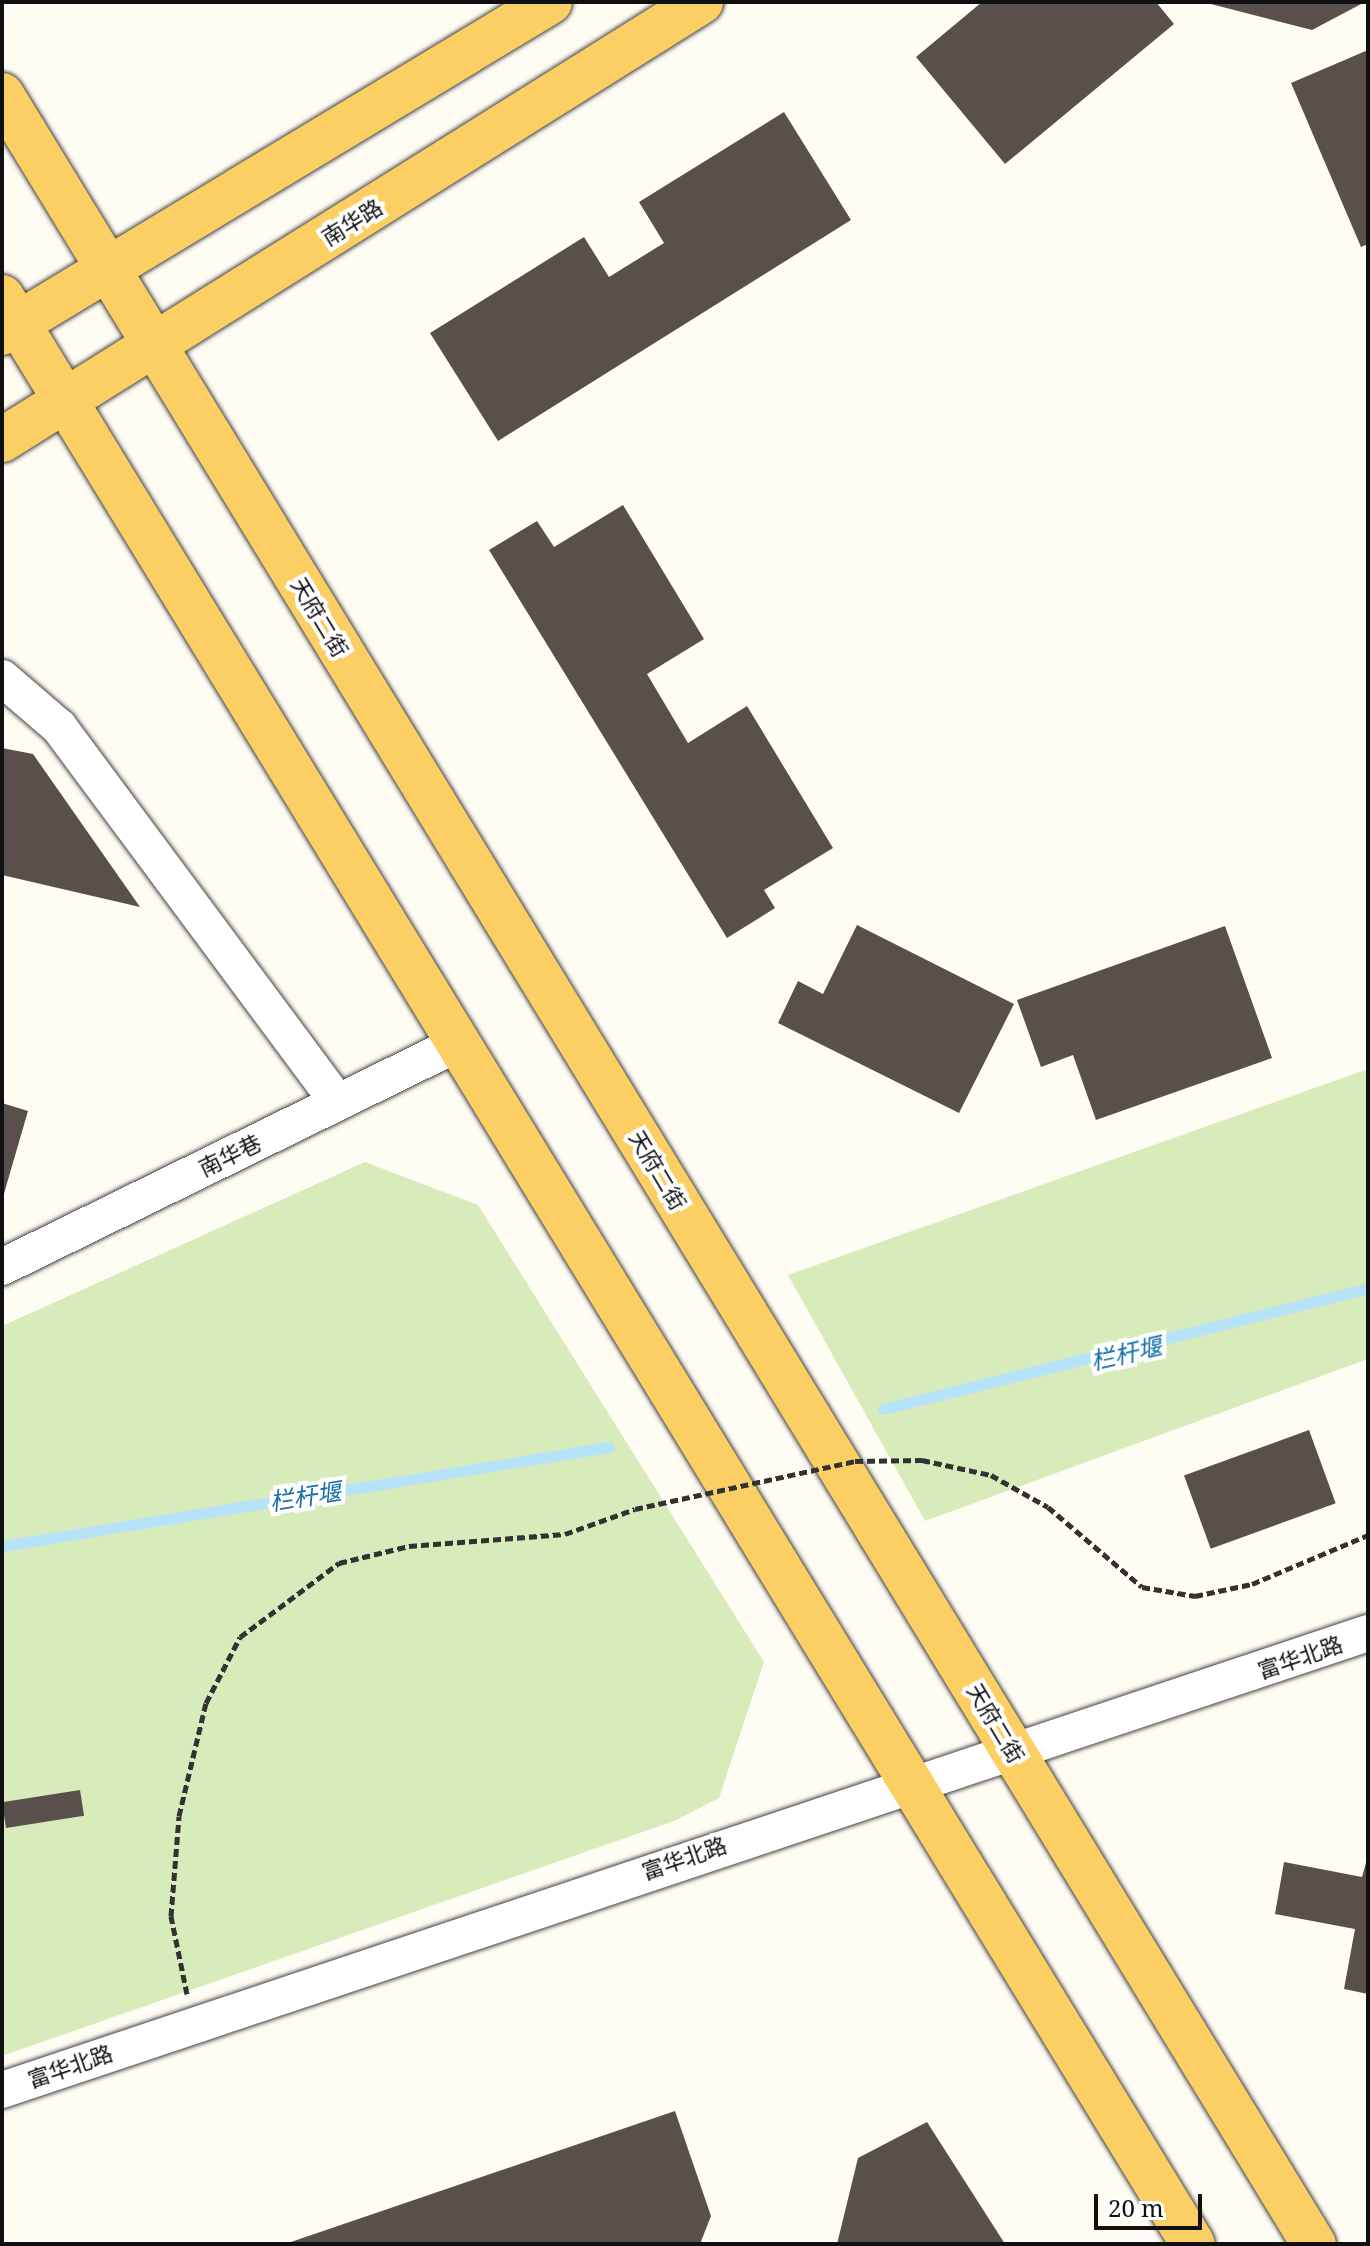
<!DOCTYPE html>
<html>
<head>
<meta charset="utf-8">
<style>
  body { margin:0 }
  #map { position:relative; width:1370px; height:2246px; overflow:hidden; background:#fffcf3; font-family:"Noto Serif","Noto Sans SC",serif }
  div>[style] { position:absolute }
  .green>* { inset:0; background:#d7ecba }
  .stream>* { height:11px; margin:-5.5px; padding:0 5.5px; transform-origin:5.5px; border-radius:5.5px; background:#b6e3f8 }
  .building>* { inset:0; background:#59504c; transform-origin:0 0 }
  .path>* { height:5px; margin-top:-2.5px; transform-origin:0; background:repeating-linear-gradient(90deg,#323232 0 8px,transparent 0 12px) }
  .roads { filter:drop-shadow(0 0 2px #434343) drop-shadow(0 0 2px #434343) }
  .minor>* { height:36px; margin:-18px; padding:0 18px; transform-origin:18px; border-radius:18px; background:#fff }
  .major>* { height:44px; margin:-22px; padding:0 22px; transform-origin:22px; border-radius:22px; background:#fccf65 }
  .path-bridge>* { height:5px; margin-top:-2.5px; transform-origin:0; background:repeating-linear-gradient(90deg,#323232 0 8px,transparent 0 12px) }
  span { translate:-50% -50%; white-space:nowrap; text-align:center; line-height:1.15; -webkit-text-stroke:8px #fff; paint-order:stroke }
  .street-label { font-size:22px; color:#101010 }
  .water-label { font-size:24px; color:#136fa7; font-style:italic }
  .frame { position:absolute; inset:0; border:4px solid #101010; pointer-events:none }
  .scale { position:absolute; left:1094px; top:2194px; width:108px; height:36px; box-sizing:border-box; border:4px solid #101010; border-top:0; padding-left:10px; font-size:24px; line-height:28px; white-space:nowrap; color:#101010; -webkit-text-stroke:6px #fff; paint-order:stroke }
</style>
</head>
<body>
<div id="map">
  <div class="green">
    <i style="clip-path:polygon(1368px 1069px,1368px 1359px,925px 1521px,788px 1275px)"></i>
    <i style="clip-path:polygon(365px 1162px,478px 1205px,764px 1662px,719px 1798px,674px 1821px,2px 2056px,2px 1326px)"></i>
  </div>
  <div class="stream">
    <i style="left:883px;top:1409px;width:500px;rotate:-14deg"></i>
    <i style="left:2px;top:1546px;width:615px;rotate:-9.26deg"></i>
  </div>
  <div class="building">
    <i style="clip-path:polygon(982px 2px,1156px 2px,1174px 24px,1005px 164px,916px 57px)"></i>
    <i style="clip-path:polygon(1203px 2px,1365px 2px,1312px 30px)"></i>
    <i style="clip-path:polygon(1368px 50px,1368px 244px,1361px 247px,1291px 83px)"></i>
    <i style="clip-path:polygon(784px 112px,851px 220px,498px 441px,430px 333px,584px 237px,609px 277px,664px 243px,639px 202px)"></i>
    <i style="clip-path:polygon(623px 505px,704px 639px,647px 674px,688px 743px,747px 706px,833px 848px,764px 890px,775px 908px,727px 938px,489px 550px,537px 521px,554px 547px)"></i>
    <i style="clip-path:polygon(2px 748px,33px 754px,140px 907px,2px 875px)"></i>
    <i style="clip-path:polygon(857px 925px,1014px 1004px,959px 1113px,778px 1023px,798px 981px,823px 994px)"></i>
    <i style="clip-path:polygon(1225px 926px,1272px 1058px,1096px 1120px,1073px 1055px,1041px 1067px,1017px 1000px)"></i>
    <i style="clip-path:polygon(2px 1103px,28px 1111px,3px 1197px,2px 1197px)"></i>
    <i style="left:1309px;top:1430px;width:78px;height:133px;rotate:70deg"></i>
    <i style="left:80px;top:1790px;width:26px;height:79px;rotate:81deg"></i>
    <i style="clip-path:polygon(1368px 1855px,1368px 1994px,1344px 1989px,1355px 1929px,1275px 1914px,1284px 1862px,1362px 1877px)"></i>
    <i style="clip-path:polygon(675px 2111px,711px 2216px,700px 2244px,285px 2244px)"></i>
    <i style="clip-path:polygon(927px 2122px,1005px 2244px,837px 2244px,858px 2158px)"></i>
  </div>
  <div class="path">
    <i style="left:187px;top:1994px;width:80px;rotate:-101.6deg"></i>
    <i style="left:171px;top:1916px;width:100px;rotate:-85.4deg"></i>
    <i style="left:179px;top:1816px;width:116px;rotate:-76.6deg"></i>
    <i style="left:206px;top:1703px;width:74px;rotate:-62.7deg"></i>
    <i style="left:240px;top:1637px;width:124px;rotate:-36.8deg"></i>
    <i style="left:339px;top:1563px;width:72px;rotate:-13.7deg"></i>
    <i style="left:409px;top:1546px;width:156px;rotate:-4.4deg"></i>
  </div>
  <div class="roads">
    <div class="minor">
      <i style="left:2px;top:678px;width:75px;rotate:40.7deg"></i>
      <i style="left:59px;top:727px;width:467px;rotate:53.4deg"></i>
      <i style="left:2px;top:1267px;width:509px;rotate:-26.11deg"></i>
      <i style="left:2px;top:2090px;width:1440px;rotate:-18.5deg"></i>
    </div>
    <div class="major">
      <i style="left:2px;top:95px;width:2518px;rotate:58.6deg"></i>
      <i style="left:2px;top:297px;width:2282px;rotate:58.55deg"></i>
      <i style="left:2px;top:333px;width:640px;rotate:-31.13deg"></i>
      <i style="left:2px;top:440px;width:825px;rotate:-32.07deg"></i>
    </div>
  </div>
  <div class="path-bridge">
    <i style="left:565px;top:1534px;width:74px;rotate:-19.7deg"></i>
    <i style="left:635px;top:1509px;width:225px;rotate:-12.3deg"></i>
    <i style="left:855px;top:1461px;width:67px;rotate:-0.9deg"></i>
    <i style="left:922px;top:1460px;width:71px;rotate:12.3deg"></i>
    <i style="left:991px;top:1475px;width:65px;rotate:29.3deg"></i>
    <i style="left:1048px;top:1507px;width:123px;rotate:40.4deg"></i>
    <i style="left:1142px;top:1587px;width:54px;rotate:9.6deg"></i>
    <i style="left:1195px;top:1596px;width:58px;rotate:-11.9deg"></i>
    <i style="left:1252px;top:1584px;width:126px;rotate:-22.9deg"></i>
  </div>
  <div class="street-label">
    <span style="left:352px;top:222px;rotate:-32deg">南华路</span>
    <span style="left:320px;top:617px;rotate:59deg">天府二街</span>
    <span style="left:230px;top:1155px;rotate:-26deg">南华巷</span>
    <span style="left:658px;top:1170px;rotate:59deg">天府二街</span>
    <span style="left:1300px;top:1657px;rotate:-19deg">富华北路</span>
    <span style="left:996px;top:1723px;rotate:59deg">天府二街</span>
    <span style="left:684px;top:1858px;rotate:-19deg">富华北路</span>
    <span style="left:70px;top:2066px;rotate:-19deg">富华北路</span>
  </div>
  <div class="water-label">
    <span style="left:1126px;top:1353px;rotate:-13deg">栏杆堰</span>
    <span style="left:305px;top:1496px;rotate:-9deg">栏杆堰</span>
  </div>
  <div class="frame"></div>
  <div class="scale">20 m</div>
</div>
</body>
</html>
